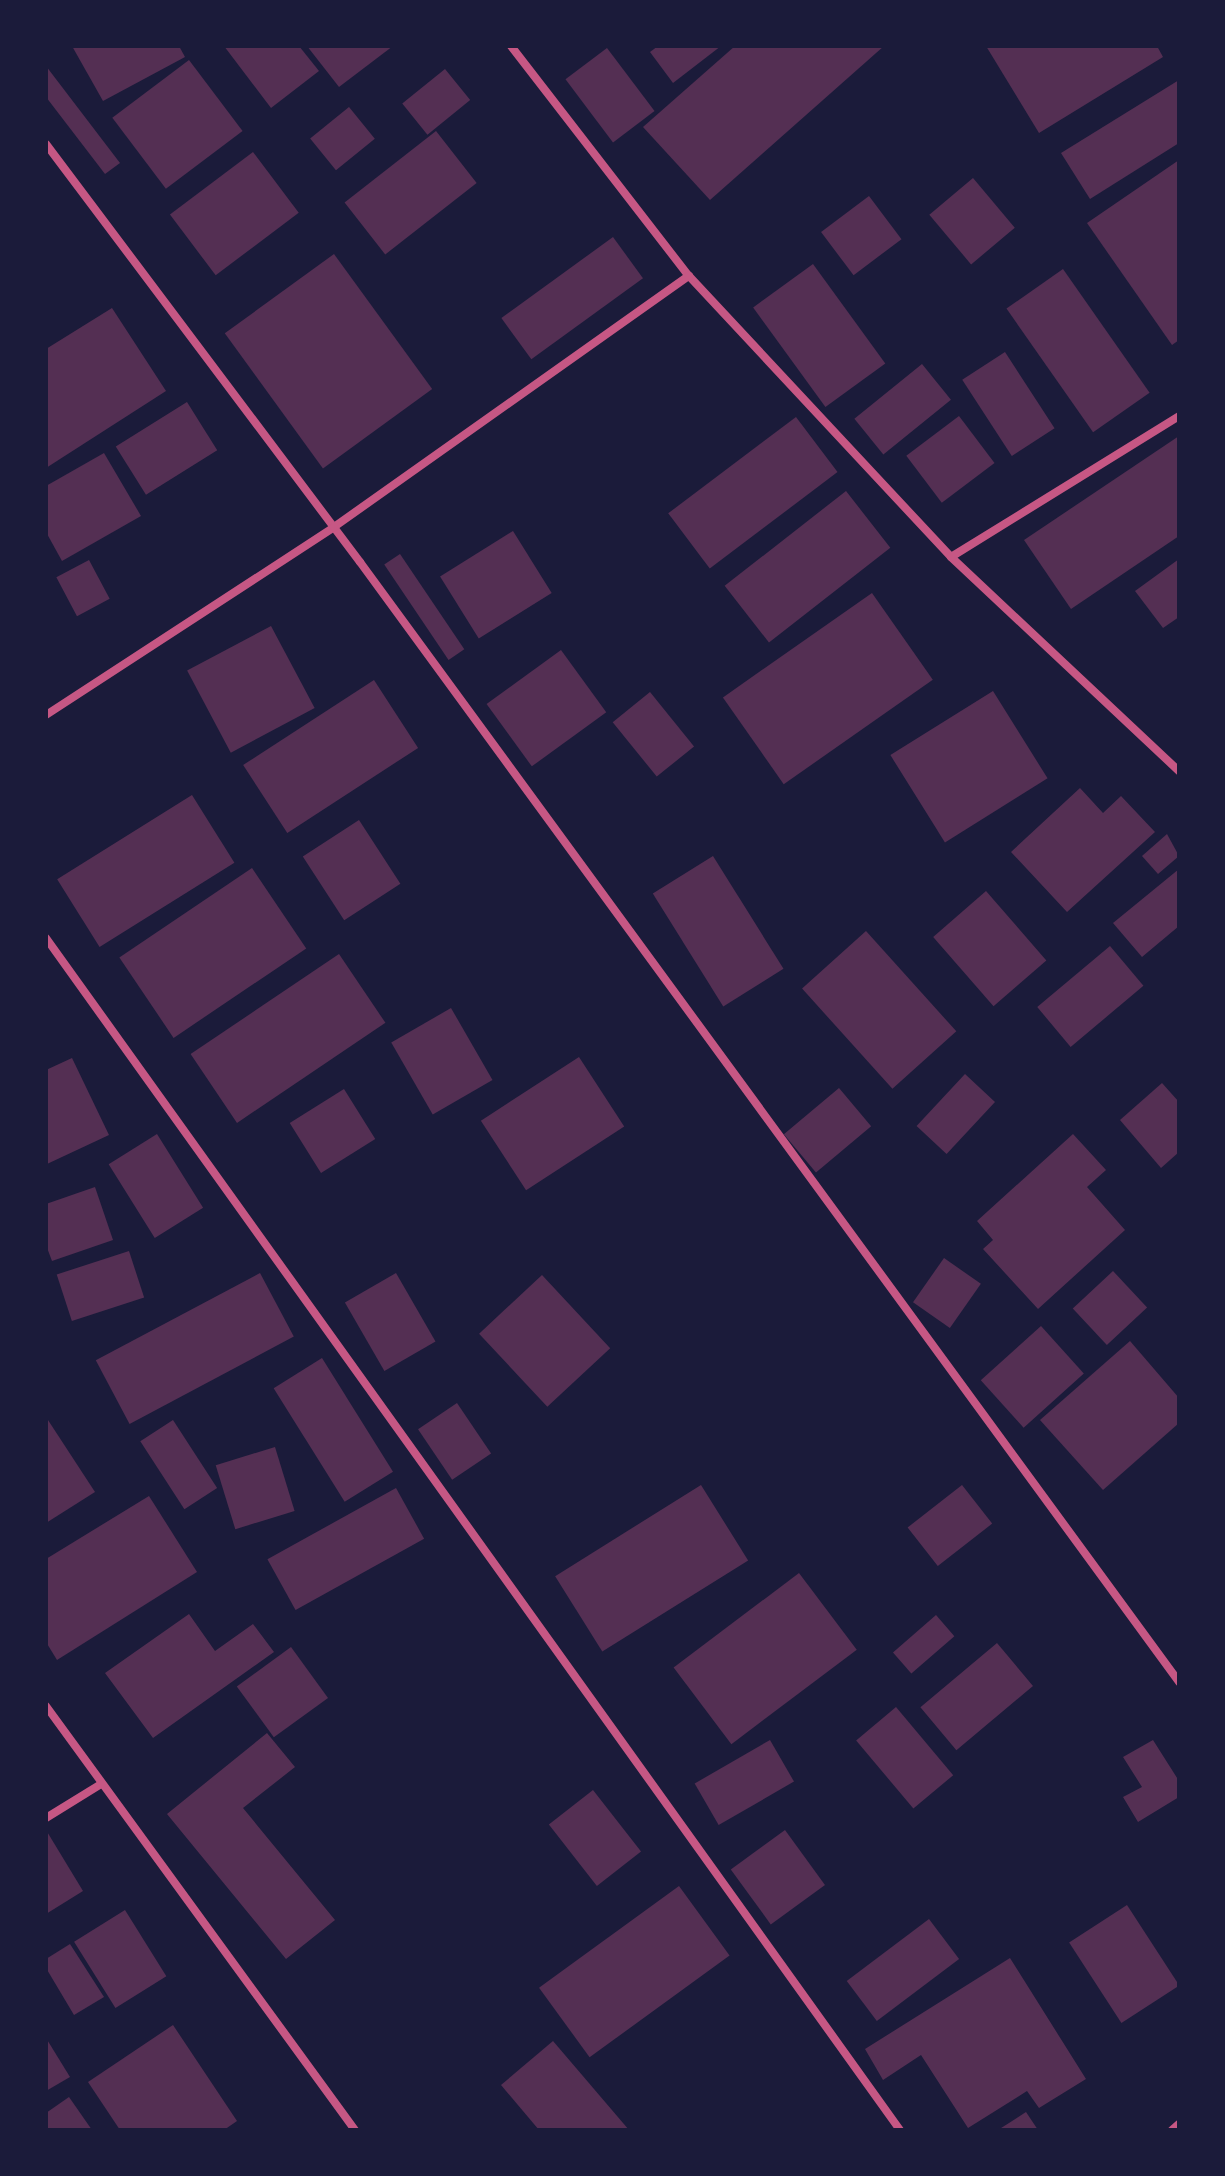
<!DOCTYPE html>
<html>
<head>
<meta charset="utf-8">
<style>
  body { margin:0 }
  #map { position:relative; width:1225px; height:2176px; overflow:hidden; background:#1b1b3a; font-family:Arial,sans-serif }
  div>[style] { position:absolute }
  .building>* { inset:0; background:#542f53; transform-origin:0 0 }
  .minor>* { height:8px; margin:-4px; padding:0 4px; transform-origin:4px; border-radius:4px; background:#c65784 }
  span { translate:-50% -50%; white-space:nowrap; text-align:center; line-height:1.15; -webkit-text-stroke:7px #1b1b3a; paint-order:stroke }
  .frame { position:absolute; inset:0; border:48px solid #1b1b3a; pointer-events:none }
</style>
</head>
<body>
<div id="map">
  <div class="building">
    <i style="clip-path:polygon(72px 46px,179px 46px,185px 57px,103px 101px)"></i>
    <i style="clip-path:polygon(224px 46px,299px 46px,319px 71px,271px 108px)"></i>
    <i style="clip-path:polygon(307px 46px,393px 46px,339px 87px)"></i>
    <i style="clip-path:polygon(658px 46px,721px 46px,673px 83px,650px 52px)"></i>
    <i style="clip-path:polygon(735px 46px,884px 46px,710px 200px,643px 127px)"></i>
    <i style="clip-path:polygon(986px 46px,1157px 46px,1163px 57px,1039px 133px)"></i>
    <i style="left:607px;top:48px;width:79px;height:52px;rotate:53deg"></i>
    <i style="left:189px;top:60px;width:89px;height:96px;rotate:53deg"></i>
    <i style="clip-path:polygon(46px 66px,120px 163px,105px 174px,46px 97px)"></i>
    <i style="left:445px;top:69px;width:40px;height:55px;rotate:51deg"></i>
    <i style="clip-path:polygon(1179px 80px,1179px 143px,1090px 199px,1061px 153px)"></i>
    <i style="left:349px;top:107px;width:41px;height:50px;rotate:51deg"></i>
    <i style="left:436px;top:131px;width:66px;height:116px;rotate:52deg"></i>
    <i style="left:253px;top:152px;width:76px;height:104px;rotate:53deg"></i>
    <i style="clip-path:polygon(1179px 160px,1179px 340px,1172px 345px,1087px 223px)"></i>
    <i style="left:973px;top:178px;width:65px;height:57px;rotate:50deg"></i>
    <i style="left:869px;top:196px;width:54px;height:60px;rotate:53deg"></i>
    <i style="left:613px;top:237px;width:51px;height:138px;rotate:54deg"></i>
    <i style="left:334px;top:254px;width:167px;height:135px;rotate:54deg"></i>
    <i style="left:813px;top:264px;width:123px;height:74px;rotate:54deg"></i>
    <i style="left:1063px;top:269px;width:151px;height:69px;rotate:55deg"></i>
    <i style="clip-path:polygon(112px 308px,166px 391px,46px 468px,46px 349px)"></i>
    <i style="left:1005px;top:352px;width:91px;height:51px;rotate:57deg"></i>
    <i style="left:922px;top:364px;width:46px;height:87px;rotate:51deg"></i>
    <i style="left:187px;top:402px;width:57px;height:84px;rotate:58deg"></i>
    <i style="left:959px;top:416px;width:59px;height:66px;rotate:53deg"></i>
    <i style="left:796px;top:417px;width:69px;height:160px;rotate:53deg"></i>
    <i style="clip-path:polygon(1179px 436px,1179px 536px,1071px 609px,1024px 540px)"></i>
    <i style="clip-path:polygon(104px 453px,141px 516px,62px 561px,46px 532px,46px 486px)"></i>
    <i style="left:846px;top:491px;width:72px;height:154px;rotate:52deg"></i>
    <i style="left:513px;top:531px;width:73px;height:86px;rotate:58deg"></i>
    <i style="left:400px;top:554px;width:115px;height:19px;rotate:56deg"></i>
    <i style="clip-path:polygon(1179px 559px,1179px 617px,1163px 628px,1135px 591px)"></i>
    <i style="left:89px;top:560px;width:44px;height:37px;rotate:62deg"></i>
    <i style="left:872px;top:593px;width:106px;height:182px;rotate:55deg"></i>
    <i style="left:271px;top:626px;width:93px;height:95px;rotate:62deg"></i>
    <i style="left:561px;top:650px;width:77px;height:92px;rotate:54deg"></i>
    <i style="left:374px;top:680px;width:81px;height:156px;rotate:57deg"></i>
    <i style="left:993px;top:691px;width:103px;height:121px;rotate:58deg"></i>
    <i style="left:650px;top:692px;width:70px;height:48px;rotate:51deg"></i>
    <i style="clip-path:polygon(1080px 788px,1103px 813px,1121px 796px,1155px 832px,1067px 912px,1011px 852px)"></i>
    <i style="left:192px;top:795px;width:80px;height:159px;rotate:58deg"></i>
    <i style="left:359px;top:820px;width:76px;height:67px;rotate:57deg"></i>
    <i style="clip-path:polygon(1167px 834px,1179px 856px,1158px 874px,1142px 856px)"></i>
    <i style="left:713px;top:856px;width:133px;height:71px;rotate:58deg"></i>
    <i style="left:252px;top:868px;width:97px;height:160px;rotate:56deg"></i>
    <i style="clip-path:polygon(1179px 869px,1179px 926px,1142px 957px,1113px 923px)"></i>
    <i style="left:986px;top:891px;width:92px;height:70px;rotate:49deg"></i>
    <i style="left:866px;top:931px;width:135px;height:86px;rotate:48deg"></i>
    <i style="left:1110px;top:946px;width:52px;height:95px;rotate:50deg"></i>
    <i style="left:339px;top:954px;width:83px;height:179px;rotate:56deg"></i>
    <i style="left:451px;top:1008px;width:83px;height:69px;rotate:60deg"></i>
    <i style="left:579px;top:1057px;width:83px;height:117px;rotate:57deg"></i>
    <i style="clip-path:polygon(72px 1058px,109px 1135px,47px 1164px,46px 1070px)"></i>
    <i style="left:965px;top:1074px;width:41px;height:71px;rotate:43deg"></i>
    <i style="clip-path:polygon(1162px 1083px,1179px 1102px,1179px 1152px,1161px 1168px,1120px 1120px)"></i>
    <i style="left:839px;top:1088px;width:50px;height:72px;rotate:50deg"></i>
    <i style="left:344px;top:1089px;width:59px;height:64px;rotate:58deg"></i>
    <i style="left:157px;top:1134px;width:87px;height:57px;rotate:58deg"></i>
    <i style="clip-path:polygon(1073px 1134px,1106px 1170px,1087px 1187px,1125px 1230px,1038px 1309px,983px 1249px,993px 1240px,977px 1221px)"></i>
    <i style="clip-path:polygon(95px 1187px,113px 1240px,52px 1261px,46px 1245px,46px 1204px)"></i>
    <i style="left:129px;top:1251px;width:49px;height:76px;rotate:72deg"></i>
    <i style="left:944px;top:1258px;width:45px;height:54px;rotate:35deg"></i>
    <i style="left:1113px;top:1271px;width:50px;height:55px;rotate:47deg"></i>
    <i style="left:260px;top:1273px;width:72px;height:186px;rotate:62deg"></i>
    <i style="left:396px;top:1273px;width:79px;height:59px;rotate:60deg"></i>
    <i style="left:542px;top:1275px;width:100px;height:86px;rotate:47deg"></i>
    <i style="left:1041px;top:1326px;width:64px;height:81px;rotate:48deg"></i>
    <i style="clip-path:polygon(1130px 1341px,1179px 1398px,1179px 1423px,1103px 1490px,1040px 1420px)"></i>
    <i style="left:322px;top:1358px;width:134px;height:57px;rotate:58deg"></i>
    <i style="left:457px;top:1403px;width:61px;height:47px;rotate:56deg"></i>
    <i style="clip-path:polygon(46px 1417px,95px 1492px,46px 1523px)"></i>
    <i style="left:173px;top:1420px;width:81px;height:39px;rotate:57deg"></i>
    <i style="left:275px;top:1447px;width:67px;height:62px;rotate:73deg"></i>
    <i style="left:701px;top:1485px;width:89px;height:172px;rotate:58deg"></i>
    <i style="left:962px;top:1485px;width:49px;height:69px;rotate:52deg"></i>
    <i style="left:396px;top:1488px;width:58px;height:147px;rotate:61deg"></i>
    <i style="clip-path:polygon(149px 1496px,197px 1572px,57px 1660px,46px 1642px,46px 1559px)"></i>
    <i style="left:799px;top:1573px;width:96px;height:157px;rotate:53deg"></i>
    <i style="clip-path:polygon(189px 1614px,215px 1651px,253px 1624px,274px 1652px,153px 1738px,105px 1673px)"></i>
    <i style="left:936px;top:1615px;width:28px;height:57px;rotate:49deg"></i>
    <i style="left:997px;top:1643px;width:56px;height:100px;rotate:50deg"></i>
    <i style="left:291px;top:1647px;width:63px;height:67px;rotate:54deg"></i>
    <i style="left:896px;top:1707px;width:89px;height:52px;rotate:50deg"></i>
    <i style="clip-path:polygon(267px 1733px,295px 1767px,243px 1808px,335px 1920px,286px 1959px,167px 1814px)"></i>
    <i style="left:770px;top:1740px;width:48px;height:87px;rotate:60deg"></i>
    <i style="clip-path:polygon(1153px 1740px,1179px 1781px,1179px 1797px,1138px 1822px,1123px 1797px,1142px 1787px,1123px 1757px)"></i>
    <i style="left:593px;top:1790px;width:78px;height:56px;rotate:52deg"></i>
    <i style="clip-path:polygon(46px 1830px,83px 1891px,46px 1914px)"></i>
    <i style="left:785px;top:1830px;width:68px;height:67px;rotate:54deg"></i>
    <i style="left:679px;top:1886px;width:86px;height:173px;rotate:54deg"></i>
    <i style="left:1127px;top:1905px;width:96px;height:69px;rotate:57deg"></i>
    <i style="left:125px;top:1910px;width:78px;height:60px;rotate:58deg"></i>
    <i style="left:929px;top:1919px;width:50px;height:103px;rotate:53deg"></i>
    <i style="clip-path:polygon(70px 1944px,104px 1997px,74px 2015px,46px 1968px,46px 1959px)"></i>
    <i style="clip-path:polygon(1010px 1958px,1086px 2079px,1039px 2108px,1027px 2091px,968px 2128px,921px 2055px,883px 2080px,865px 2049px)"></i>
    <i style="clip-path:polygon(173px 2025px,237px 2121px,224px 2130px,120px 2130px,88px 2082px)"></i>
    <i style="clip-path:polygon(46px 2038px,70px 2077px,46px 2091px)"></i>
    <i style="clip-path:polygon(553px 2041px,629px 2130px,539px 2130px,501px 2085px)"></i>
    <i style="clip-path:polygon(69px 2097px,92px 2130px,46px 2130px,46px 2113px)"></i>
    <i style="clip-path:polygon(1026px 2112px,1038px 2130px,998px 2130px)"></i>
  </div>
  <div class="minor">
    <i style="left:511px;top:46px;width:291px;rotate:52.3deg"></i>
    <i style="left:689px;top:276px;width:384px;rotate:47deg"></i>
    <i style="left:951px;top:557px;width:313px;rotate:43.2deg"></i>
    <i style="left:46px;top:144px;width:523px;rotate:53.09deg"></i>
    <i style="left:360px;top:562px;width:1388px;rotate:53.82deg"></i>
    <i style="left:951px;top:557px;width:268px;rotate:-31.7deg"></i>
    <i style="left:46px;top:715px;width:344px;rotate:-33.1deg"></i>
    <i style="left:334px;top:527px;width:435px;rotate:-35.3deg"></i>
    <i style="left:46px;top:938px;width:1466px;rotate:54.38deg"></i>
    <i style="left:46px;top:1706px;width:525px;rotate:53.92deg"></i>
    <i style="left:46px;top:1818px;width:65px;rotate:-31.7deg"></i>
    <i style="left:1172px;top:2130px;width:9px;rotate:-41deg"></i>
  </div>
  <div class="frame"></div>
</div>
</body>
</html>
